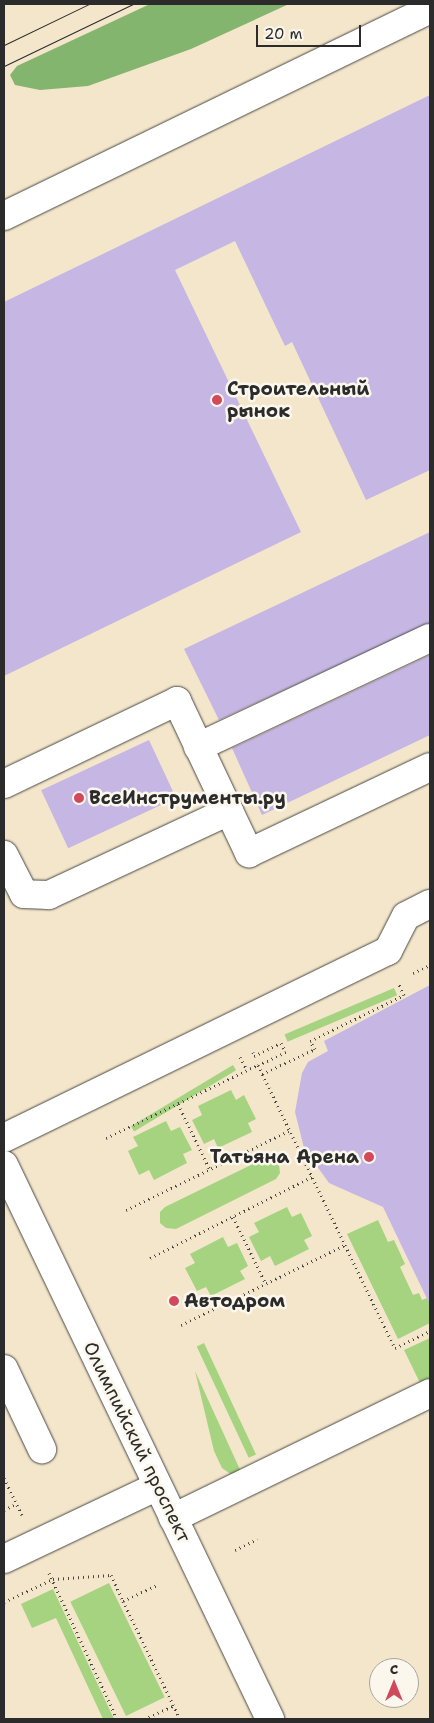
<!DOCTYPE html>
<html>
<head>
<meta charset="utf-8">
<style>
  body { margin:0 }
  #map { position:relative; width:434px; height:1723px; overflow:hidden; background:#f3e6cb; font-family:"Shantell Sans",sans-serif }
  div>[style] { position:absolute }
  .green>* { inset:0; background:#a5d380; transform-origin:0 0 }
  .forest>* { inset:0; background:#84b56e }
  .building>* { inset:0; background:#c5b6e3; transform-origin:0 0 }
  .path>* { height:3px; margin-top:-1.5px; transform-origin:0; background:repeating-linear-gradient(90deg,#494743 0 1px,transparent 0 5px) }
  .roads { filter:drop-shadow(0 0 1px #494743) drop-shadow(0 0 1px #494743) }
  .minor>* { height:28px; margin:-14px; padding:0 14px; transform-origin:14px; border-radius:14px; background:#fff }
  .tram>* { height:1px; margin:-0.5px; padding:0 0.5px; transform-origin:0.5px; border-radius:0.5px; background:#2b2b2b }
  .dots>* { width:14px; height:14px; translate:-50% -50%; box-sizing:border-box; border:2px solid #fbf7ec; border-radius:50% }
  span { translate:-50% -50%; white-space:nowrap; text-align:center; line-height:1.15; -webkit-text-stroke:5px #fbf7ec; paint-order:stroke }
  .poi-label { font-size:19px; color:#2b2b2b; font-weight:700 }
  .left { translate:0 -50%; text-align:left }
  .right { translate:-100% -50%; text-align:right }
  .street-label { font-size:19px; color:#2b2b2b }
  .frame { position:absolute; inset:0; border:5px solid #2b2b2b; pointer-events:none }
  .north { position:absolute; left:369px; top:1658px; width:50px; height:50px; box-sizing:border-box; background:#fbf7ec; border:1px solid #a8a59f; border-radius:50%; rotate:0deg; font-size:14px; font-weight:700; line-height:20px; text-align:center; color:#2b2b2b }
  .north::after { content:''; display:block; margin:auto; width:18px; height:22px; background:#d1495b; clip-path:polygon(50% 0,100% 100%,50% 72%,0 100%) }
  .scale { position:absolute; left:256px; top:25px; width:105px; height:22px; box-sizing:border-box; border:2px solid #2b2b2b; border-top:0; padding-left:6px; font-size:15px; line-height:18px; white-space:nowrap; color:#2b2b2b; -webkit-text-stroke:4px #fbf7ec; paint-order:stroke }
</style>
</head>
<body>
<div id="map">
  <div class="green">
    <i style="left:394px;top:988px;width:8px;height:119px;rotate:67deg"></i>
    <i style="left:233px;top:1065px;width:6px;height:119px;rotate:59deg"></i>
    <i style="clip-path:polygon(231px 1090px,236px 1100px,244px 1095px,256px 1119px,248px 1123px,252px 1132px,218px 1148px,214px 1139px,204px 1144px,192px 1120px,202px 1115px,198px 1106px)"></i>
    <i style="clip-path:polygon(166px 1121px,171px 1131px,180px 1127px,192px 1150px,183px 1154px,187px 1163px,154px 1180px,149px 1170px,139px 1175px,128px 1151px,138px 1146px,133px 1137px)"></i>
    <i style="clip-path:polygon(265px 1158px,275px 1159px,279px 1164px,280px 1173px,276px 1179px,176px 1229px,166px 1228px,160px 1223px,160px 1212px,165px 1207px)"></i>
    <i style="clip-path:polygon(287px 1207px,292px 1217px,301px 1213px,312px 1236px,304px 1240px,309px 1249px,275px 1266px,270px 1256px,261px 1261px,249px 1237px,259px 1232px,254px 1223px)"></i>
    <i style="clip-path:polygon(378px 1220px,388px 1242px,394px 1240px,405px 1264px,400px 1267px,413px 1295px,419px 1293px,422px 1300px,430px 1297px,430px 1323px,398px 1339px,347px 1234px)"></i>
    <i style="clip-path:polygon(223px 1237px,228px 1247px,237px 1243px,248px 1266px,240px 1271px,245px 1279px,211px 1296px,206px 1287px,197px 1291px,185px 1268px,195px 1263px,190px 1254px)"></i>
    <i style="clip-path:polygon(430px 1338px,430px 1380px,421px 1385px,404px 1350px)"></i>
    <i style="left:204px;top:1343px;width:123px;height:8px;rotate:65deg"></i>
    <i style="clip-path:polygon(195px 1371px,242px 1474px,232px 1475px,222px 1468px,214px 1451px)"></i>
    <i style="left:109px;top:1583px;width:127px;height:43px;rotate:64deg"></i>
    <i style="clip-path:polygon(53px 1589px,114px 1719px,103px 1719px,56px 1618px,32px 1628px,21px 1604px)"></i>
  </div>
  <div class="forest">
    <i style="clip-path:polygon(150px 4px,289px 4px,191px 49px,88px 86px,40px 90px,15px 85px,10px 75px,17px 66px)"></i>
  </div>
  <div class="building">
    <i style="clip-path:polygon(430px 95px,430px 470px,366px 500px,292px 342px,285px 346px,235px 241px,175px 270px,301px 532px,4px 676px,4px 302px)"></i>
    <i style="clip-path:polygon(430px 532px,430px 623px,219px 720px,184px 649px)"></i>
    <i style="clip-path:polygon(430px 655px,430px 735px,262px 815px,232px 748px)"></i>
    <i style="left:149px;top:740px;width:64px;height:119px;rotate:65deg"></i>
    <i style="clip-path:polygon(430px 985px,430px 1305px,383px 1207px,329px 1183px,304px 1148px,295px 1112px,302px 1073px,308px 1062px,328px 1051px,324px 1041px)"></i>
  </div>
  <div class="path">
    <i style="left:413px;top:973px;width:19px;rotate:-25deg"></i>
    <i style="left:253px;top:1052px;width:4px;rotate:76deg"></i>
    <i style="left:254px;top:1056px;width:30px;rotate:-26deg"></i>
    <i style="left:281px;top:1043px;width:10px;rotate:61deg"></i>
    <i style="left:286px;top:1052px;width:31px;rotate:155deg"></i>
    <i style="left:258px;top:1065px;width:314px;rotate:64.2deg"></i>
    <i style="left:395px;top:1348px;width:39px;rotate:-26deg"></i>
    <i style="left:240px;top:1057px;width:15px;rotate:62deg"></i>
    <i style="left:262px;top:1074px;width:59px;rotate:-25.3deg"></i>
    <i style="left:315px;top:1049px;width:9px;rotate:-122deg"></i>
    <i style="left:310px;top:1041px;width:105px;rotate:-26.1deg"></i>
    <i style="left:404px;top:995px;width:14px;rotate:-115deg"></i>
    <i style="left:178px;top:1104px;width:73px;rotate:64.1deg"></i>
    <i style="left:106px;top:1138px;width:169px;rotate:-25.7deg"></i>
    <i style="left:126px;top:1210px;width:181px;rotate:-25.9deg"></i>
    <i style="left:233px;top:1217px;width:75px;rotate:63.8deg"></i>
    <i style="left:150px;top:1258px;width:181px;rotate:-26.6deg"></i>
    <i style="left:181px;top:1325px;width:182px;rotate:-26deg"></i>
    <i style="left:4px;top:1478px;width:41px;rotate:64.1deg"></i>
    <i style="left:4px;top:1510px;width:13px;rotate:-27deg"></i>
    <i style="left:235px;top:1550px;width:25px;rotate:-26deg"></i>
    <i style="left:49px;top:1573px;width:161px;rotate:65deg"></i>
    <i style="left:123px;top:1601px;width:131px;rotate:64.2deg"></i>
    <i style="left:4px;top:1602px;width:54px;rotate:-25.1deg"></i>
    <i style="left:53px;top:1579px;width:58px;rotate:-3.9deg"></i>
    <i style="left:111px;top:1575px;width:29px;rotate:65deg"></i>
    <i style="left:123px;top:1601px;width:38px;rotate:-25deg"></i>
    <i style="left:144px;top:1719px;width:32px;rotate:-24deg"></i>
  </div>
  <div class="roads">
    <div class="minor">
      <i style="left:4px;top:216px;width:471px;rotate:-25.9deg"></i>
      <i style="left:198px;top:747px;width:256px;rotate:-25.2deg"></i>
      <i style="left:4px;top:784px;width:192px;rotate:-25.6deg"></i>
      <i style="left:177px;top:701px;width:122px;rotate:64.7deg"></i>
      <i style="left:229px;top:811px;width:199px;rotate:155deg"></i>
      <i style="left:49px;top:895px;width:25px;rotate:-178deg"></i>
      <i style="left:24px;top:894px;width:44px;rotate:-117.1deg"></i>
      <i style="left:229px;top:811px;width:47px;rotate:64.5deg"></i>
      <i style="left:249px;top:853px;width:200px;rotate:-25.4deg"></i>
      <i style="left:4px;top:1138px;width:427px;rotate:-26deg"></i>
      <i style="left:388px;top:951px;width:39px;rotate:-63deg"></i>
      <i style="left:406px;top:916px;width:27px;rotate:-27deg"></i>
      <i style="left:4px;top:1165px;width:615px;rotate:64.35deg"></i>
      <i style="left:4px;top:1369px;width:89px;rotate:64.6deg"></i>
      <i style="left:173px;top:1518px;width:286px;rotate:-25.9deg"></i>
      <i style="left:4px;top:1559px;width:170px;rotate:-25.4deg"></i>
    </div>
  </div>
  <div class="tram">
    <i style="left:4px;top:45px;width:94px;rotate:-25.8deg"></i>
    <i style="left:4px;top:66px;width:143px;rotate:-25.7deg"></i>
  </div>
  <div class="dots">
    <i style="left:217px;top:400px;background:#d1495b"></i>
    <i style="left:79px;top:798px;background:#d1495b"></i>
    <i style="left:369px;top:1157px;background:#d1495b"></i>
    <i style="left:174px;top:1301px;background:#d1495b"></i>
  </div>
  <div class="poi-label">
    <span class="left" style="left:227px;top:400px">Строительный<br>рынок</span>
    <span class="left" style="left:89px;top:798px">ВсеИнструменты.ру</span>
    <span class="right" style="left:359px;top:1157px">Татьяна Арена</span>
    <span class="left" style="left:184px;top:1301px">Автодром</span>
  </div>
  <div class="street-label">
    <span style="left:137px;top:1442px;rotate:64deg">Олимпийский проспект</span>
  </div>
  <div class="frame"></div>
  <div class="north">С</div>
  <div class="scale">20 m</div>
</div>
</body>
</html>
